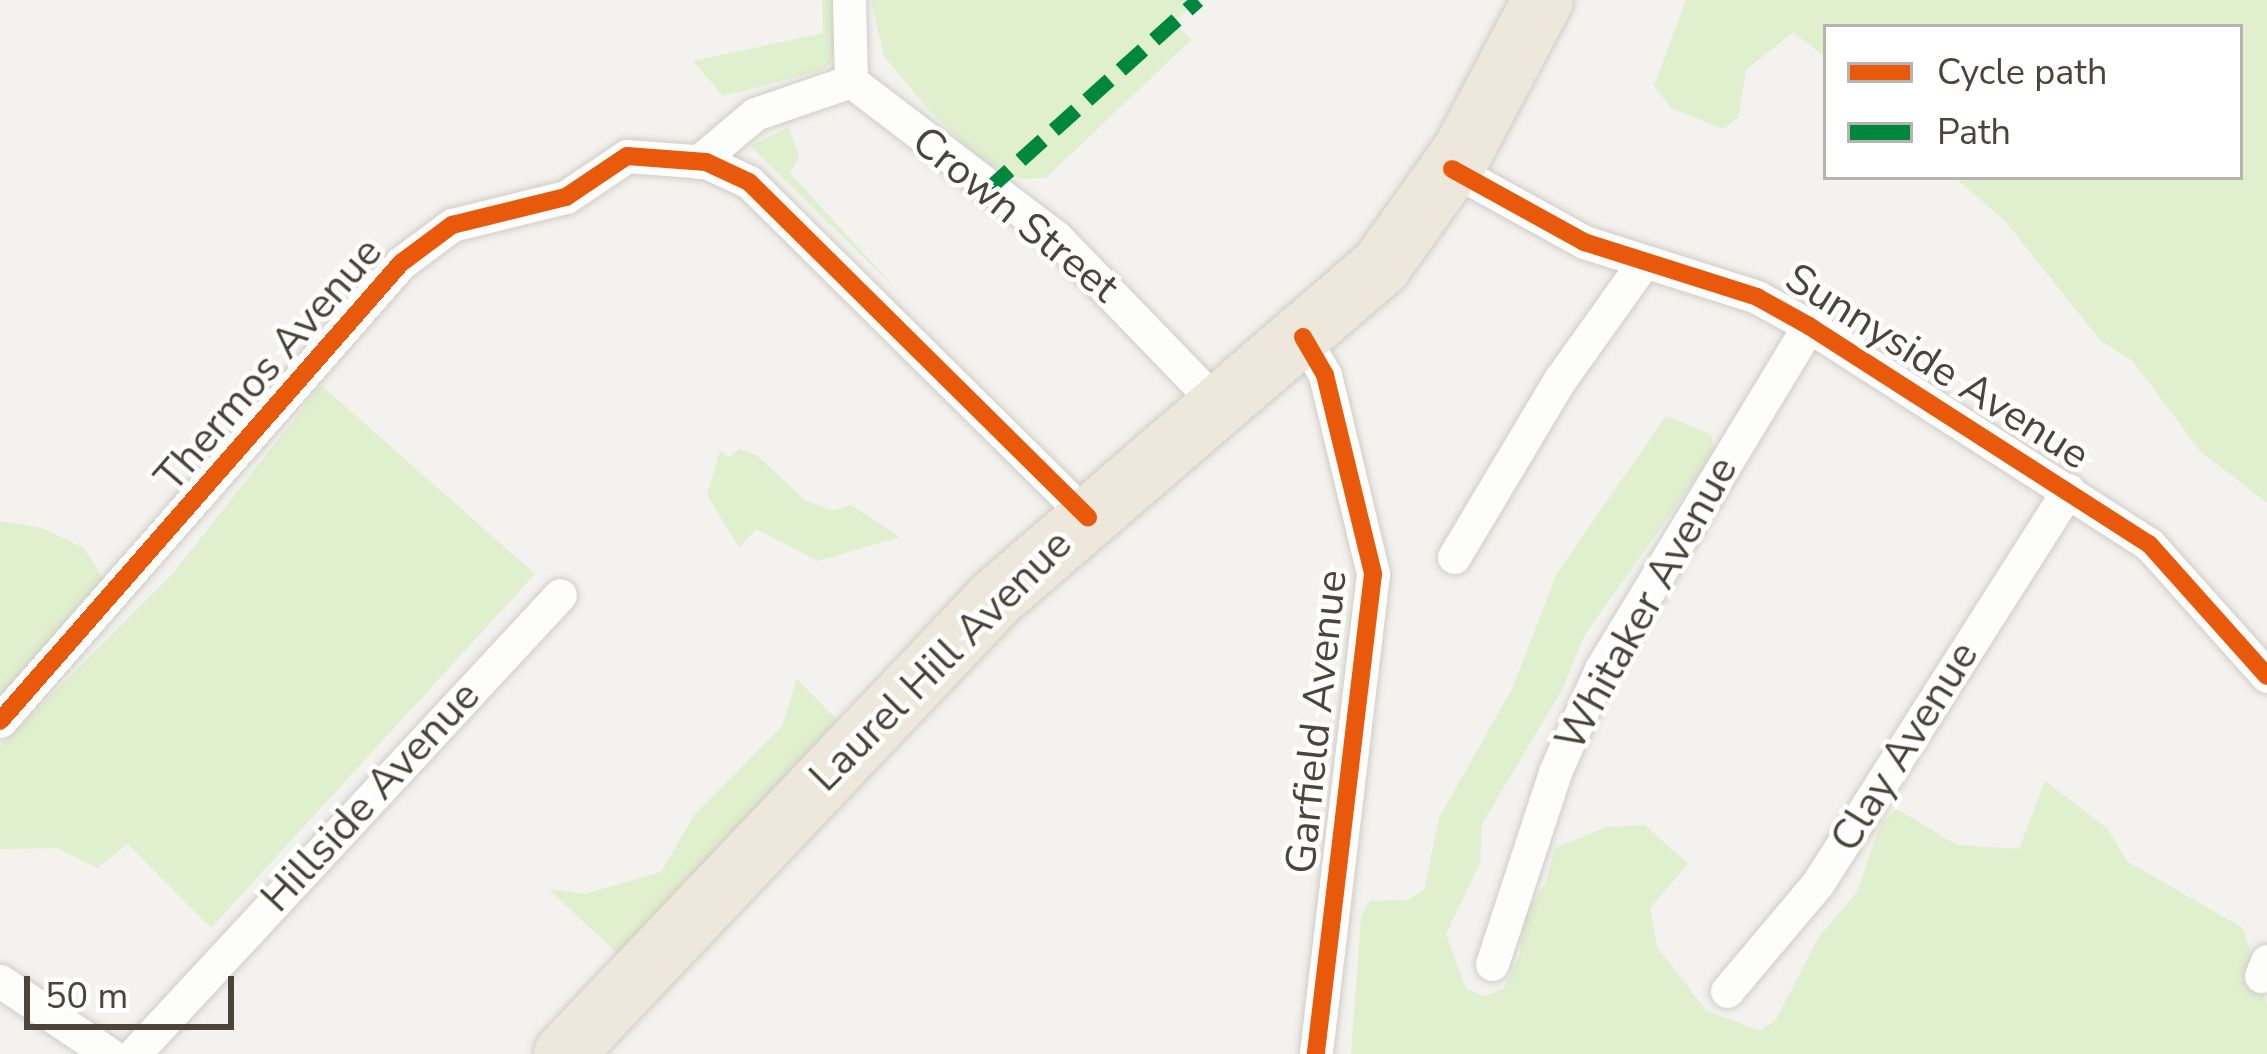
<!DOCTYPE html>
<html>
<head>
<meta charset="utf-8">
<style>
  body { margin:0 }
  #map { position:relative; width:2267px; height:1054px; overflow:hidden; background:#f3f2ee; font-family:"Nunito Sans",sans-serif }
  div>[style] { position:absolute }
  .green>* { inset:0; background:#e0efcd }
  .roads { filter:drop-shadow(0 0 3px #d0cdc8) drop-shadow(0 0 3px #d0cdc8) }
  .street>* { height:33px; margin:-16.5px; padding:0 16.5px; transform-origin:16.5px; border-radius:16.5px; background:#fdfdfc }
  .highway>* { height:60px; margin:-30px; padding:0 30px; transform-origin:30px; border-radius:30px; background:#ede8db }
  .quiet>* { height:15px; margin-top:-7.5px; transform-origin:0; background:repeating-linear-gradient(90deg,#00873e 0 30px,transparent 0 45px) }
  .cycleway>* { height:18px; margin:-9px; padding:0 9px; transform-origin:9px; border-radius:9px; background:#e8590c }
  span { translate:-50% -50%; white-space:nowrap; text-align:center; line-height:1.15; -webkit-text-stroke:9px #fff; paint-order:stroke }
  .street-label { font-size:42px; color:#4c4438 }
  .legend { position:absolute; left:1823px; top:24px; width:420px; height:156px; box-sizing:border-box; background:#fff; border:3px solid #b7b4af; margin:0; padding:15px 21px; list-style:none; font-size:36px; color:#4c4438 }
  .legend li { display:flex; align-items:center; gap:24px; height:60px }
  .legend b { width:60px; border:3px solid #b7b4af }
  .scale { position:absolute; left:24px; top:976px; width:210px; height:54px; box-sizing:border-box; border:6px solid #4c4438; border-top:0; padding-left:15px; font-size:36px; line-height:42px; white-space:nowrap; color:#4c4438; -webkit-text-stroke:9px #fff; paint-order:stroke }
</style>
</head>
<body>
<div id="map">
  <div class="green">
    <i style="clip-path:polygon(822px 0,838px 0,833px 60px,823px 70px,723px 96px,693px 61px,823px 33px)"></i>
    <i style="clip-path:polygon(871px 0,1198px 0,1174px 22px,1191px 40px,1046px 178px,1021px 179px,981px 160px,927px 108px,884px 56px)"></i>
    <i style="clip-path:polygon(1686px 0,2267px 0,2267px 503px,2200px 451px,2133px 361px,2100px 340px,2005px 221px,1954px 177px,2240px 177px,2240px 27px,1826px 27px,1826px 58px,1793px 32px,1746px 70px,1738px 118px,1723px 129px,1671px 108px,1654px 86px)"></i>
    <i style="clip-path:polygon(789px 127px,799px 157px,790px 173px,901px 294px,750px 146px)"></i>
    <i style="clip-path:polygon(321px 385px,535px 574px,211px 928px,128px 844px,97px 868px,57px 848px,0 849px,0 746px,174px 572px)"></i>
    <i style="clip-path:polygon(1666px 416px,1711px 434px,1714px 453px,1584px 636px,1562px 690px,1482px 824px,1480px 863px,1446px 934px,1466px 989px,1485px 996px,1504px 988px,1520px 954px,1523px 916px,1545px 885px,1555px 848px,1607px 827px,1645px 825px,1688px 864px,1650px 908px,1657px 947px,1706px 1010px,1760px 1031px,1776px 1020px,1818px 938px,1857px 892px,1881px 822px,1897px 809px,1957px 845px,2019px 849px,2045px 781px,2107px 828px,2128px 862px,2243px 928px,2267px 1005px,2267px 1054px,1351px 1054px,1361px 917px,1369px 901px,1408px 900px,1424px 890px,1439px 818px,1513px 687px,1557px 573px)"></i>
    <i style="clip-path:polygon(739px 449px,758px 456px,803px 499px,832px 511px,851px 505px,900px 537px,818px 561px,756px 529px,739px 548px,707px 495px,720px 451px,729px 457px)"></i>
    <i style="clip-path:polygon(0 521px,42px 528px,84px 548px,108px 586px,0 709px)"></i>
    <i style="clip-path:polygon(797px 679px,847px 730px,627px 962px,548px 889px,585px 894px,661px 872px,694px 815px,782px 726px)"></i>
  </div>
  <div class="roads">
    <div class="street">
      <i style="left:849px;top:0;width:81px;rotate:88.6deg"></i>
      <i style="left:851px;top:81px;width:258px;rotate:37.3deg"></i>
      <i style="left:1056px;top:237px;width:238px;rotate:46deg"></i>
      <i style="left:698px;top:162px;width:75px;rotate:-40.1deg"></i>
      <i style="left:755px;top:114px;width:102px;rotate:-19deg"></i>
      <i style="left:1452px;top:169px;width:151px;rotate:28.9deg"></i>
      <i style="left:1584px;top:242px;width:182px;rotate:17.6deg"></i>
      <i style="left:1757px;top:297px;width:60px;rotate:29.1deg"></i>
      <i style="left:1809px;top:326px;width:404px;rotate:32.7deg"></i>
      <i style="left:2149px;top:544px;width:177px;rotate:48.2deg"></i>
      <i style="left:1303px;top:337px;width:44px;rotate:59.9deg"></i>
      <i style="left:1325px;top:375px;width:205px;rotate:76.4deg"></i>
      <i style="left:1373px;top:574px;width:483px;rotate:96.8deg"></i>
      <i style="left:1454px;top:557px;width:205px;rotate:-59.2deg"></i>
      <i style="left:1559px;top:381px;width:146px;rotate:-54.5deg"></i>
      <i style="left:0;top:721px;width:609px;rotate:-48.8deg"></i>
      <i style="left:401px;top:263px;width:64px;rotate:-36.7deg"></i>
      <i style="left:452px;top:225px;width:117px;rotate:-13.8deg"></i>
      <i style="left:566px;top:197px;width:73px;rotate:-33.9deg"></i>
      <i style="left:627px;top:156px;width:79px;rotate:4.3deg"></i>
      <i style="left:706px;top:162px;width:47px;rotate:24.9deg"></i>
      <i style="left:749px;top:182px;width:477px;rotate:44.7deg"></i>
      <i style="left:1492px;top:964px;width:202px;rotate:-71.8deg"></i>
      <i style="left:1555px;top:772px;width:113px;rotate:-65.9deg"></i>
      <i style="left:1601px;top:669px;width:401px;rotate:-58.8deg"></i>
      <i style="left:2261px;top:976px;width:16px;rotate:-68deg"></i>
      <i style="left:0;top:981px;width:131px;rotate:33.8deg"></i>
      <i style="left:1727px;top:991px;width:141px;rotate:-49.9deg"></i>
      <i style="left:1818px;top:883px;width:466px;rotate:-57.5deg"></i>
      <i style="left:134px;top:1054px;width:626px;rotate:-47.14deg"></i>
    </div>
    <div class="highway">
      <i style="left:564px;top:1054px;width:628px;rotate:-46.55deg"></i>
      <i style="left:996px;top:598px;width:508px;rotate:-40.77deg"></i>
      <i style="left:1381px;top:266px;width:141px;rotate:-54.5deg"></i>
      <i style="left:1463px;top:151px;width:171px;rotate:-62.1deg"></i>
    </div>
  </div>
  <div class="quiet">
    <i style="left:987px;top:190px;width:284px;rotate:-42deg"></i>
  </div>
  <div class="cycleway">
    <i style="left:1452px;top:169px;width:151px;rotate:28.9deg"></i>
    <i style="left:1584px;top:242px;width:182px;rotate:17.6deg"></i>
    <i style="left:1757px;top:297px;width:60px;rotate:29.1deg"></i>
    <i style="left:1809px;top:326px;width:404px;rotate:32.7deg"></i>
    <i style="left:2149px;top:544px;width:177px;rotate:48.2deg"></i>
    <i style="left:1303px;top:337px;width:44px;rotate:59.9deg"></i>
    <i style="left:1325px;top:375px;width:205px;rotate:76.4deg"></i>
    <i style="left:1373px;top:574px;width:483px;rotate:96.8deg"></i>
    <i style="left:0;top:721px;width:609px;rotate:-48.8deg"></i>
    <i style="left:401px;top:263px;width:64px;rotate:-36.7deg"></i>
    <i style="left:452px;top:225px;width:117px;rotate:-13.8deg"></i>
    <i style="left:566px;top:197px;width:73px;rotate:-33.9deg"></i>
    <i style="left:627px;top:156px;width:79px;rotate:4.3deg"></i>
    <i style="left:706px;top:162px;width:47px;rotate:24.9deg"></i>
    <i style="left:749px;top:182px;width:477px;rotate:44.7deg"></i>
  </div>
  <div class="street-label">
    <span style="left:1015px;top:215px;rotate:39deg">Crown Street</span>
    <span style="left:269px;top:365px;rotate:-49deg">Thermos Avenue</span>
    <span style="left:1937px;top:367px;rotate:32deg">Sunnyside Avenue</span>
    <span style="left:1647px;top:604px;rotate:-61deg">Whitaker Avenue</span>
    <span style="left:941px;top:661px;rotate:-45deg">Laurel Hill Avenue</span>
    <span style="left:1317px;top:722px;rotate:-84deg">Garfield Avenue</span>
    <span style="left:1905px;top:747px;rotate:-58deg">Clay Avenue</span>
    <span style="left:371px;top:797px;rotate:-47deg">Hillside Avenue</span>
  </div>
  <ul class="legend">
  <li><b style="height:15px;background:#e8590c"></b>Cycle path</li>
  <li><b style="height:15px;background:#00873e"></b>Path</li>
  </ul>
  <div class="scale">50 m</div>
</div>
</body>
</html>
